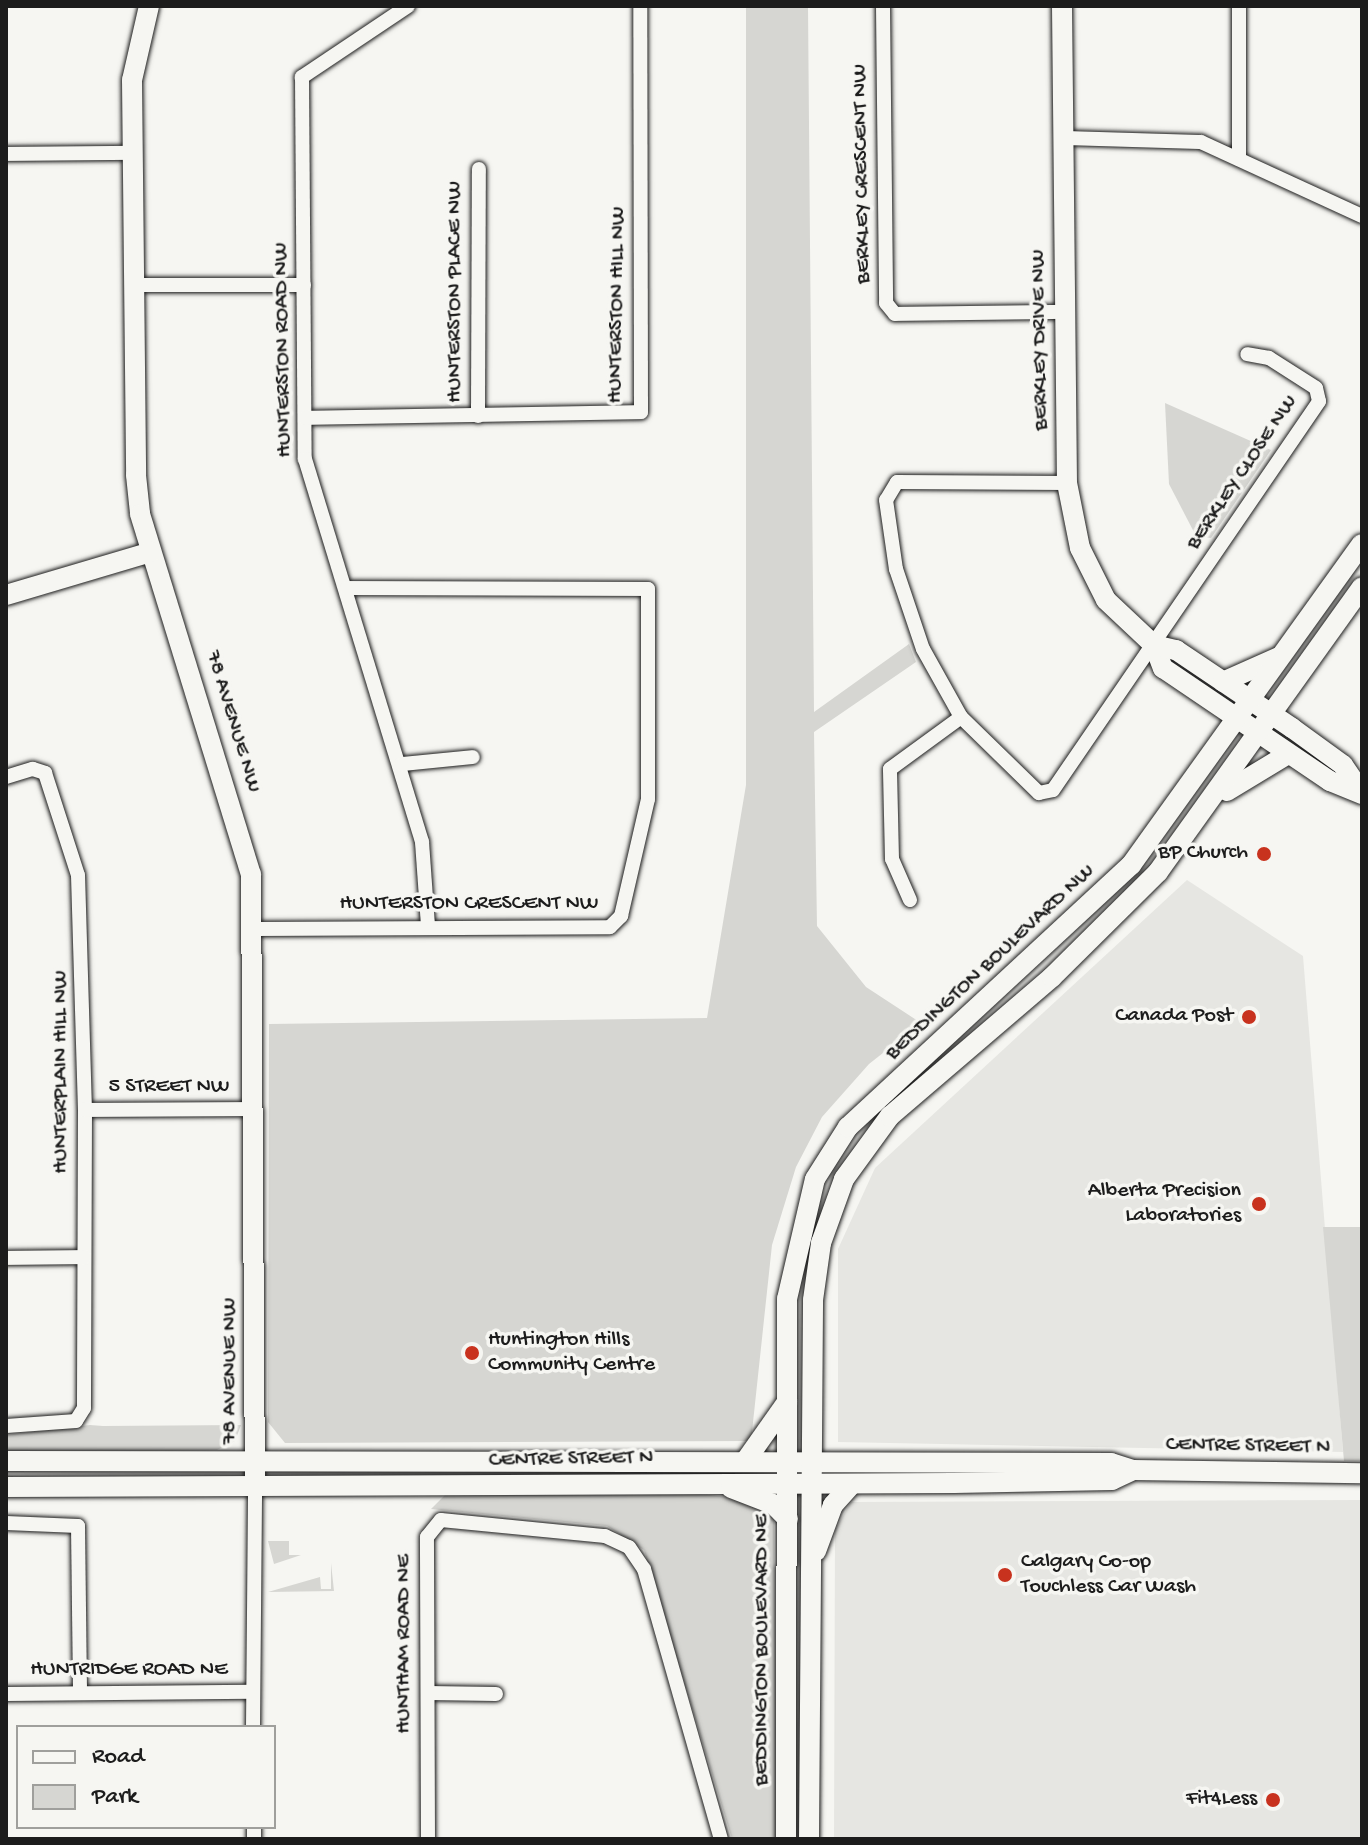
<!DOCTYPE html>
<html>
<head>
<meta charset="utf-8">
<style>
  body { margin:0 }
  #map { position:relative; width:1368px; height:1845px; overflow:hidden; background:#f6f6f2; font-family:"Gochi Hand",sans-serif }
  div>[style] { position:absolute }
  .built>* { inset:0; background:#e6e6e2 }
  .green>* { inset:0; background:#d6d6d2 }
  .roads { filter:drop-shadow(0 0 2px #1c1c1c) drop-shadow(0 0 2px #1c1c1c) }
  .street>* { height:14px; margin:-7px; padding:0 7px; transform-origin:7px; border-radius:7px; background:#f6f6f2 }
  .secondary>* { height:20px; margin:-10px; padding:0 10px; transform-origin:10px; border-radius:10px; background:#f6f6f2 }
  .dots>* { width:22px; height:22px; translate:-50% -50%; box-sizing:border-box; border:4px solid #f6f6f2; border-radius:50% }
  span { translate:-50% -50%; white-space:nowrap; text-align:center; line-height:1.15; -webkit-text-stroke:7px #f6f6f2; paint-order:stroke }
  .street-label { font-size:22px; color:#1c1c1c }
  .poi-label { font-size:22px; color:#1c1c1c }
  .right { translate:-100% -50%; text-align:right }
  .left { translate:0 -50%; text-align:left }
  .frame { position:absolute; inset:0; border:8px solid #1c1c1c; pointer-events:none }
  .legend { position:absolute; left:16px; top:1725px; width:260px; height:104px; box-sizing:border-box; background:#f6f6f2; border:2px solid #9f9f9c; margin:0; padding:10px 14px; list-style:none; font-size:24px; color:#1c1c1c }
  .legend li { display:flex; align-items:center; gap:16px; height:40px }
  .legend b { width:40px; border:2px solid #9f9f9c }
</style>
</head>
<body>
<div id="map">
  <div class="built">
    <i style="clip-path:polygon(1187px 880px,1303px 956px,1343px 1452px,838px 1442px,838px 1249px,875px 1168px)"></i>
    <i style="clip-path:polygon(1362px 1500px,1362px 1839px,834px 1839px,835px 1530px,851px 1502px)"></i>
  </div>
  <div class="green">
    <i style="clip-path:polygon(746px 6px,808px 6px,814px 712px,909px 644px,916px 662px,814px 732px,817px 926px,866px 987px,921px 1023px,869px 1064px,822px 1117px,796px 1167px,772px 1245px,751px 1441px,285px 1443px,268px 1422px,269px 1024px,707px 1018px,746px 785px)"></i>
    <i style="clip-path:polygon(1165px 403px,1271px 450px,1211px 538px,1196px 536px,1169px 484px)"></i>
    <i style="clip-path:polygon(1323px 1227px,1362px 1227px,1362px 1461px,1344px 1461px)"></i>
    <i style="clip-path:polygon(90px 1425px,103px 1426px,241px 1425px,235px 1441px,217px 1450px,6px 1453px,6px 1435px)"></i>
    <i style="clip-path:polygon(669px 1491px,739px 1498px,774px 1518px,777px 1839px,732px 1839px,644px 1550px,607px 1526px,431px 1509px,446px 1494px)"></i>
    <i style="clip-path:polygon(268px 1541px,289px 1541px,289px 1555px,301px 1555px,274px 1564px)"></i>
    <i style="clip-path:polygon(331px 1563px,334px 1591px,268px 1592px,320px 1577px,321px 1589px,331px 1589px)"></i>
  </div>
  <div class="roads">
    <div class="street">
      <i style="left:408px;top:6px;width:128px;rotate:146.2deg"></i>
      <i style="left:302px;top:77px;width:382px;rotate:89.6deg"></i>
      <i style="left:305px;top:459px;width:400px;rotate:73deg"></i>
      <i style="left:422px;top:842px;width:83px;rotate:85.9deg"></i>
      <i style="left:883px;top:6px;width:297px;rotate:89.4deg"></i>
      <i style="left:886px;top:303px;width:14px;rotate:51deg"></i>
      <i style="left:895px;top:314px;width:169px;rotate:-0.7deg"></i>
      <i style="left:1239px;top:6px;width:153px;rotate:90deg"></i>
      <i style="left:1064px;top:138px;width:137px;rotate:1.7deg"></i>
      <i style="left:1201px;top:142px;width:177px;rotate:24.7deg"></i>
      <i style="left:6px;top:154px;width:126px;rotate:-0.5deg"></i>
      <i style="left:133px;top:285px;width:171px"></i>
      <i style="left:478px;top:416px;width:247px;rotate:-89.8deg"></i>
      <i style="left:305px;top:418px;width:336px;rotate:-1deg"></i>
      <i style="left:641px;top:412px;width:406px;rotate:-90.1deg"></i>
      <i style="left:1067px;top:483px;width:170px;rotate:-179.7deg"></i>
      <i style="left:897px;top:482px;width:21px;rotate:121deg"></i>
      <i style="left:886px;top:500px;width:70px;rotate:81.8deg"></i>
      <i style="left:896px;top:569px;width:84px;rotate:71.4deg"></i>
      <i style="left:923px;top:649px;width:78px;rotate:60.8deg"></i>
      <i style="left:961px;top:717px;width:109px;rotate:44.3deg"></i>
      <i style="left:1039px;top:793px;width:14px;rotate:-12deg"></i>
      <i style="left:1053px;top:790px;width:471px;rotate:-55.6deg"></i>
      <i style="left:1319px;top:401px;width:13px;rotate:-103deg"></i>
      <i style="left:1316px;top:388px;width:56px;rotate:-147.4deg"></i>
      <i style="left:1269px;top:358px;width:22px;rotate:-170deg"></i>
      <i style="left:402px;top:764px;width:71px;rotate:-5.6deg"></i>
      <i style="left:6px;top:777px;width:28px;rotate:-17deg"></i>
      <i style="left:33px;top:769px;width:13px;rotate:18deg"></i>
      <i style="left:45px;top:773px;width:107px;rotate:72.1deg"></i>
      <i style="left:78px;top:875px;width:235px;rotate:88.3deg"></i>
      <i style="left:85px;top:1110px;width:298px;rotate:90.2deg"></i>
      <i style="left:84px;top:1408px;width:15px;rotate:122deg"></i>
      <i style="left:76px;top:1421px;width:70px;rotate:175.9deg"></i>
      <i style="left:910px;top:900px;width:45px;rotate:-113.7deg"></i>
      <i style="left:892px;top:859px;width:90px;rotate:-91.3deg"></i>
      <i style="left:890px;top:769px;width:88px;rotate:-36.2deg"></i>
      <i style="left:255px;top:929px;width:355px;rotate:-0.3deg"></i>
      <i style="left:610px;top:927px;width:16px;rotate:-45deg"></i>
      <i style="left:621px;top:916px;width:120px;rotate:-77deg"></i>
      <i style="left:648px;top:799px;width:210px;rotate:-90deg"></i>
      <i style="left:648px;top:589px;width:301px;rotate:-179.8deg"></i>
      <i style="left:85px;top:1110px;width:168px;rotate:-0.3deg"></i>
      <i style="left:6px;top:1258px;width:78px;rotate:-0.7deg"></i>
      <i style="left:6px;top:1523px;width:72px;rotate:2.4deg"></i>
      <i style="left:78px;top:1526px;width:166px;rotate:89.3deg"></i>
      <i style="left:428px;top:1693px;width:68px;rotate:0.8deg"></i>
      <i style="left:6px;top:1694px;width:247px;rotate:-0.5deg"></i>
      <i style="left:253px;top:1727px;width:241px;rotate:-89.5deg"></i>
      <i style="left:254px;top:1827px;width:12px;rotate:90deg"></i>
      <i style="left:428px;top:1839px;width:302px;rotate:-90.2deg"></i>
      <i style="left:427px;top:1537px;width:22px;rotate:-51deg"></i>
      <i style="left:441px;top:1520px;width:165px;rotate:5.6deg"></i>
      <i style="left:605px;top:1536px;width:26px;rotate:25deg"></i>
      <i style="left:629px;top:1547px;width:27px;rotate:56deg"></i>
      <i style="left:644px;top:1569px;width:281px;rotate:74.1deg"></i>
    </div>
    <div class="secondary">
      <i style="left:149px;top:6px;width:76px;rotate:102.9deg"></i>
      <i style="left:132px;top:80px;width:395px;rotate:89.4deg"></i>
      <i style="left:136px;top:475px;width:39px;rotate:84deg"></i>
      <i style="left:140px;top:514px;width:377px;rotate:72.9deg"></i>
      <i style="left:251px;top:874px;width:612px;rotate:89.63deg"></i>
      <i style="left:1062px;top:6px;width:477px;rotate:89.4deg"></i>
      <i style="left:1067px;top:483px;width:66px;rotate:78.7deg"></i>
      <i style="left:1080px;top:548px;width:58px;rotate:63.4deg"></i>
      <i style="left:1106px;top:600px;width:66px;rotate:43.2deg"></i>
      <i style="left:1154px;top:645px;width:25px;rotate:69deg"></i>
      <i style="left:1163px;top:668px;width:202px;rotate:34.1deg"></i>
      <i style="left:1330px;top:781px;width:35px;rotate:22deg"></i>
      <i style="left:6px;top:595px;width:151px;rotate:-16.5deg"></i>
      <i style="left:1154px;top:645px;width:23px;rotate:13deg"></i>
      <i style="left:1176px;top:650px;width:140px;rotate:33.9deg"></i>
      <i style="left:1292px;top:728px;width:63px;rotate:36deg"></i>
      <i style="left:1343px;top:765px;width:34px;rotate:56deg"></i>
      <i style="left:1223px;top:682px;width:61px;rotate:-24.1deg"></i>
      <i style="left:1227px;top:791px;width:71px;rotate:-31.2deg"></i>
      <i style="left:746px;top:1460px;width:71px;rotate:-54.7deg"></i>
      <i style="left:6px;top:1461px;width:1105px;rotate:0.1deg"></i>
      <i style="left:1111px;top:1463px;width:23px;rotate:18deg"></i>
      <i style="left:1133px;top:1470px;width:229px;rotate:0.8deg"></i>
      <i style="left:6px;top:1487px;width:948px;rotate:-0.24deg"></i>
      <i style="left:954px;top:1483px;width:158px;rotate:-1.1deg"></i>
      <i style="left:1112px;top:1480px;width:23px;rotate:-25deg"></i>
      <i style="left:731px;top:1488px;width:45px;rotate:20.9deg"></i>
      <i style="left:773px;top:1504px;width:21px;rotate:45deg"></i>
      <i style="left:816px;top:1551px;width:49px;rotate:-69.7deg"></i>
      <i style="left:833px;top:1505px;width:28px;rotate:-48deg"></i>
      <i style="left:786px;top:1839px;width:540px;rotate:-89.89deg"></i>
      <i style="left:787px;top:1299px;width:123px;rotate:-76.9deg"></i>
      <i style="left:815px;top:1179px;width:62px;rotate:-57.6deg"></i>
      <i style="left:848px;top:1127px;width:386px;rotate:-42.8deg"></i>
      <i style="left:1131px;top:865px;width:395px;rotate:-54.3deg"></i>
      <i style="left:809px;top:1839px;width:539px;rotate:-89.57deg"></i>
      <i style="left:813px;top:1300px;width:58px;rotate:-82deg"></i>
      <i style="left:821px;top:1243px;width:68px;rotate:-70.2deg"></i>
      <i style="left:844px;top:1179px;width:78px;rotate:-53.9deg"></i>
      <i style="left:890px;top:1116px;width:213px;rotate:-40.6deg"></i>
      <i style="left:1052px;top:977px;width:149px;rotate:-44.7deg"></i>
      <i style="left:1158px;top:872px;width:350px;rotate:-54.4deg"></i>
    </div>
  </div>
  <div class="dots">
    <i style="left:1264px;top:854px;background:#c8321e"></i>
    <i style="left:1249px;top:1017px;background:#c8321e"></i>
    <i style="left:1259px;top:1204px;background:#c8321e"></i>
    <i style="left:472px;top:1353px;background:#c8321e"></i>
    <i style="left:1005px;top:1575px;background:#c8321e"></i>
    <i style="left:1273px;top:1800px;background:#c8321e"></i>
  </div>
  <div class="street-label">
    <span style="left:863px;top:174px;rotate:-91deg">BERKLEY CRESCENT NW</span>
    <span style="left:456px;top:292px;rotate:-90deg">HUNTERSTON PLACE NW</span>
    <span style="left:618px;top:305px;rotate:-89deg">HUNTERSTON HILL NW</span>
    <span style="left:1041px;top:340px;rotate:-91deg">BERKLEY DRIVE NW</span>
    <span style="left:284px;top:350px;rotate:-91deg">HUNTERSTON ROAD NW</span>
    <span style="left:1243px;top:473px;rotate:-56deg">BERKLEY CLOSE NW</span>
    <span style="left:232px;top:722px;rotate:73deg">78 AVENUE NW</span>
    <span style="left:469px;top:905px">HUNTERSTON CRESCENT NW</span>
    <span style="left:991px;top:963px;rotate:-43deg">BEDDINGTON BOULEVARD NW</span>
    <span style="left:62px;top:1072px;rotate:-90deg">HUNTERPLAIN HILL NW</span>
    <span style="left:169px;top:1088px">5 STREET NW</span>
    <span style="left:231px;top:1371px;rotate:-90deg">78 AVENUE NW</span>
    <span style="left:1248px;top:1447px;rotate:1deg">CENTRE STREET N</span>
    <span style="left:571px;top:1460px;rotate:-1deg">CENTRE STREET N</span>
    <span style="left:405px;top:1644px;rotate:-90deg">HUNTHAM ROAD NE</span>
    <span style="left:763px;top:1650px;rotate:-90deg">BEDDINGTON BOULEVARD NE</span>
    <span style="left:129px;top:1671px">HUNTRIDGE ROAD NE</span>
  </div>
  <div class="poi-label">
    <span class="right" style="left:1248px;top:854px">BP Church</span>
    <span class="right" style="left:1233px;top:1017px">Canada Post</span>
    <span class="right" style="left:1241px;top:1204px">Alberta Precision<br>Laboratories</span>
    <span class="left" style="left:488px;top:1353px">Huntington Hills<br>Community Centre</span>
    <span class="left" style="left:1021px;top:1575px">Calgary Co-op<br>Touchless Car Wash</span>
    <span class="right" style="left:1257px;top:1800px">Fit4Less</span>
  </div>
  <div class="frame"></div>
  <ul class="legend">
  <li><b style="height:10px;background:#f6f6f2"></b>Road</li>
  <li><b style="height:22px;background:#d6d6d2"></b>Park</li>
  </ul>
</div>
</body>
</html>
